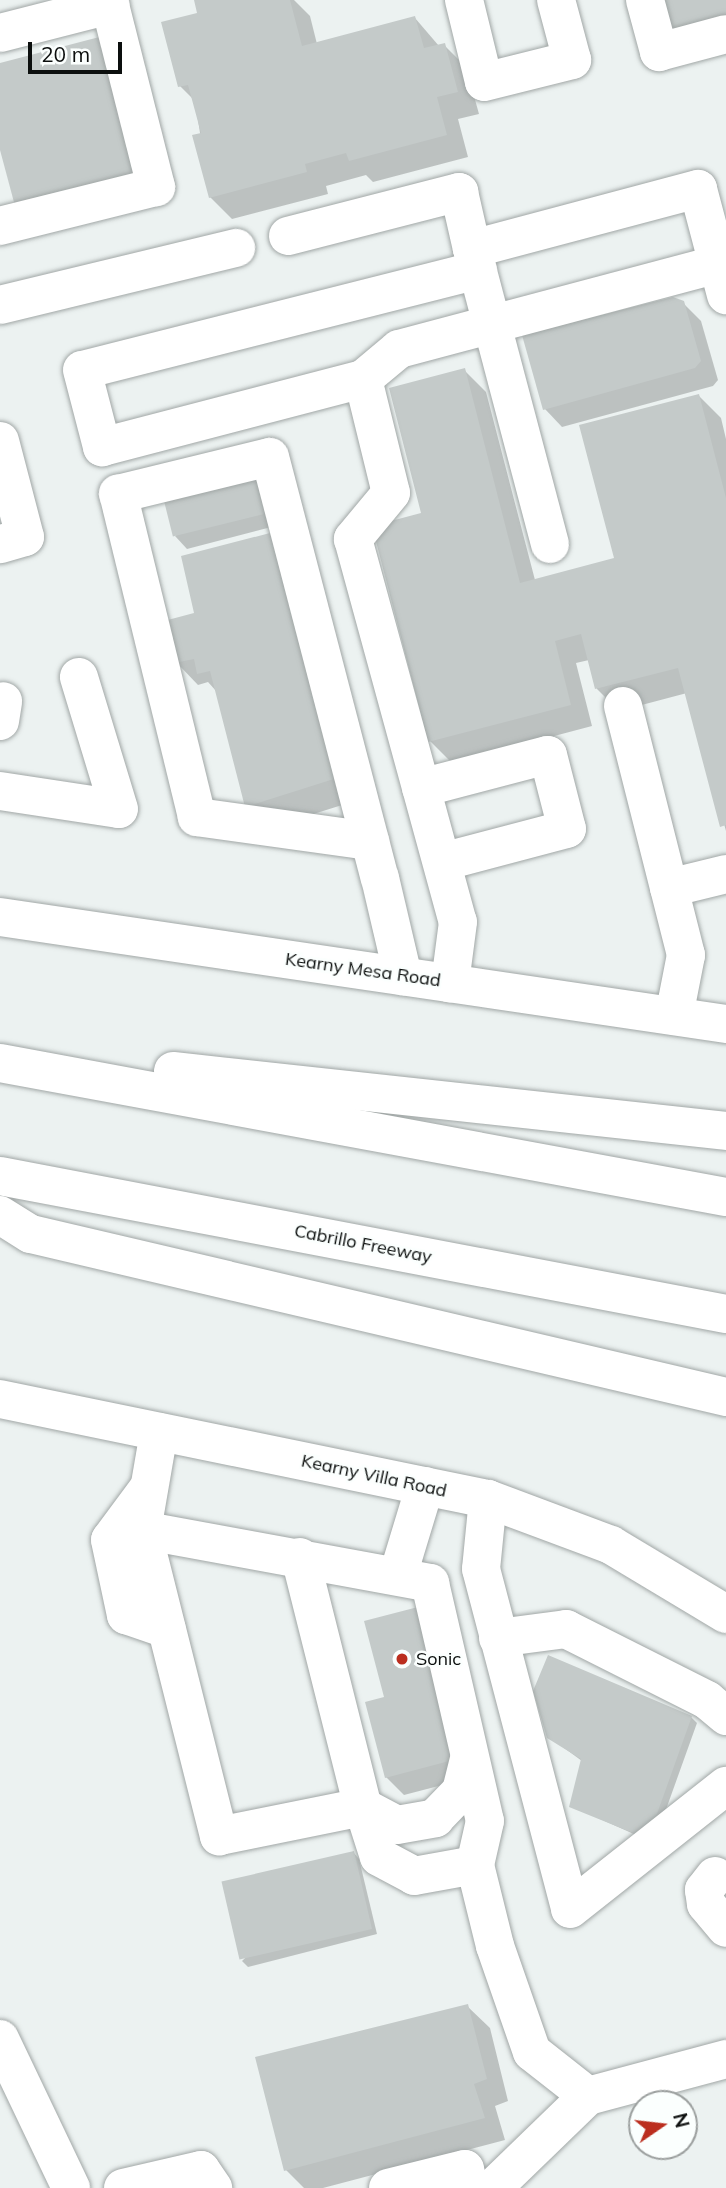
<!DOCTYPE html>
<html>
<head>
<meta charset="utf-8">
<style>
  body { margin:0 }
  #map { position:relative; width:726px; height:2188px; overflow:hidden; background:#ecf2f1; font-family:Mulish,sans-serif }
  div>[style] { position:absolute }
  .shadow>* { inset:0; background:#0003 }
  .building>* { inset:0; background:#c4cac9; transform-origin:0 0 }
  .roads { filter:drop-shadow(0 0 2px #a1a7a6) drop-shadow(0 0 2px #a1a7a6) }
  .minor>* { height:38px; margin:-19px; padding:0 19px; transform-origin:19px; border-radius:19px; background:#fff }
  .major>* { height:38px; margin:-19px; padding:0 19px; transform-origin:19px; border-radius:19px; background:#fff }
  .highway>* { height:38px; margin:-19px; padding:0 19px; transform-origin:19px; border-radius:19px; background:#fff }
  .dots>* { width:19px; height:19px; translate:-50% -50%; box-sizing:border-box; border:4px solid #fbfffe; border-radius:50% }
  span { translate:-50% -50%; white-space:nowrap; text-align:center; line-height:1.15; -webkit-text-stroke:5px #fbfffe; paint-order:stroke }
  .street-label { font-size:18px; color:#0c0f0e }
  .poi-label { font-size:18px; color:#0c0f0e }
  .left { translate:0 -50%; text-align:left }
  .north { position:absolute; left:628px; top:2090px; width:70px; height:70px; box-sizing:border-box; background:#fbfffe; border:2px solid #9b9f9e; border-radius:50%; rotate:76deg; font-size:19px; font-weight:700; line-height:28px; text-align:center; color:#0c0f0e }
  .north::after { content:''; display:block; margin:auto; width:24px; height:32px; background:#bb2e1f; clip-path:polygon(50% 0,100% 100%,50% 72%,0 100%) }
  .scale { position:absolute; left:28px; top:42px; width:94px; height:32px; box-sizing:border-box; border:4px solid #0c0f0e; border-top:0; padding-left:9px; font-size:21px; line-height:24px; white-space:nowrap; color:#0c0f0e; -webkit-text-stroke:5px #fbfffe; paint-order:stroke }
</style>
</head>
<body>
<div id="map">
  <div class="shadow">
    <i style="clip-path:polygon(196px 0,294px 0,310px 16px,317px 44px,415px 18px,439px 46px,444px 45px,466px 67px,479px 114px,458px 119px,468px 157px,373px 182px,366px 175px,326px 186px,328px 194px,232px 219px,210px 197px,195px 101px,180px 86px,200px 14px)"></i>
    <i style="clip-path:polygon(683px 303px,701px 321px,718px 380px,713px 386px,562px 427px,545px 409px)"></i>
    <i style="clip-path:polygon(464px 370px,486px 392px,535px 580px,616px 559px,699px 396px,721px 418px,726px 439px,726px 831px,687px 693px,619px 711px,597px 689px,589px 660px,576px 663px,592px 726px,452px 763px,430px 741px,423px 514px)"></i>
    <i style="clip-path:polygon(259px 478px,279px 525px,187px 549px,175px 536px)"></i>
    <i style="clip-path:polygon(166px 623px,358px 800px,269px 828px,247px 806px,217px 692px,208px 682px,198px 685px,176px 662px)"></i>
    <i style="clip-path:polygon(386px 1699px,473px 1777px,404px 1795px,386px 1777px)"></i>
    <i style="clip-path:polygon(691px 1717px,697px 1723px,654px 1843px,571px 1806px,582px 1761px,549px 1737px)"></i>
    <i style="clip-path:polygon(354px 1853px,359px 1859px,377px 1934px,248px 1967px,242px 1961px)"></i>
    <i style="clip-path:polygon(467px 2006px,490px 2028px,508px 2101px,495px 2106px,505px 2140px,323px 2188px,304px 2188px,286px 2170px)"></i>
  </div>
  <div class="building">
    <i style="clip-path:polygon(194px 0,290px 0,302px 46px,415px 16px,424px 48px,445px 43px,458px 92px,437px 97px,447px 135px,349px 161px,346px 153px,305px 164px,307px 172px,209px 198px,192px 135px,201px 133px,188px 85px,178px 87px,161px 22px,197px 13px)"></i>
    <i style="clip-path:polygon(654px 0,726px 0,726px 19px,663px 36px)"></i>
    <i style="clip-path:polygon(107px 35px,140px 174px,15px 206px,0 150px,0 63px)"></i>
    <i style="clip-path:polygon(673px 297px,684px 301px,701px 361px,695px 368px,543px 410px,522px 335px)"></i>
    <i style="clip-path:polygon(465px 368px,520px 583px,614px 558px,579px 425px,699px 394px,726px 498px,726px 825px,720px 827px,678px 668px,595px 689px,581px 634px,555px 641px,571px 705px,428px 742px,372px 526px,421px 513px,389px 388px)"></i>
    <i style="left:259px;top:477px;width:37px;height:98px;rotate:76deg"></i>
    <i style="clip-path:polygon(270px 533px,337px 778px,245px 807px,210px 671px,197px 674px,194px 659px,174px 663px,164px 621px,194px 613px,181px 556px)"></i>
    <i style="clip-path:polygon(418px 1607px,457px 1759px,385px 1778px,365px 1702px,384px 1697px,364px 1621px)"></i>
    <i style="clip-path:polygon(548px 1655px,692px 1716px,648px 1839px,569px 1807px,581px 1759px,547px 1738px,533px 1691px)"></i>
    <i style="left:354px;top:1851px;width:80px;height:136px;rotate:77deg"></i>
    <i style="clip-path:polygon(468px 2004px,487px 2079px,474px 2084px,485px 2118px,284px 2171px,255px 2057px)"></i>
  </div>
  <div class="roads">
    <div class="minor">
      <i style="left:464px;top:0;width:84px;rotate:76.3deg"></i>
      <i style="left:484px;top:82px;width:91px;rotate:-14deg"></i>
      <i style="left:572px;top:60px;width:62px;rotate:-104.9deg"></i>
      <i style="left:645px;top:0;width:54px;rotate:74.9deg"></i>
      <i style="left:659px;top:52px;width:69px;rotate:-15deg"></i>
      <i style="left:0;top:33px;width:114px;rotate:-14.3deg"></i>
      <i style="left:110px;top:5px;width:188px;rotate:75.8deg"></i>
      <i style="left:156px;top:187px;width:161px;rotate:166deg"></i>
      <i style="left:288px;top:236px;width:177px;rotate:-14.4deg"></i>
      <i style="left:459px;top:192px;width:58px;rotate:77.2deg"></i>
      <i style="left:478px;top:270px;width:408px;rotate:165.8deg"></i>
      <i style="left:82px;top:370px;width:80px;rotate:75.4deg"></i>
      <i style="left:102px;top:447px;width:270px;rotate:-14.6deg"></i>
      <i style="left:363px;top:379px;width:47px;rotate:-39.8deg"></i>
      <i style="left:399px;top:349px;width:330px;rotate:-14.9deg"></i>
      <i style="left:0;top:305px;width:243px;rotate:-13.6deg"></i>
      <i style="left:363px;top:379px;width:117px;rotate:76.2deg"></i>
      <i style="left:391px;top:493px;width:60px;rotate:129.6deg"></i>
      <i style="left:353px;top:539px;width:397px;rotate:74.7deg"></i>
      <i style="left:458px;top:922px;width:62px;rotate:97.5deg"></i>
      <i style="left:0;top:441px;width:99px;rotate:75.4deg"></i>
      <i style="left:25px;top:537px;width:26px;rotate:164deg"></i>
      <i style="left:550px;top:544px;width:305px;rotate:-104.8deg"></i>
      <i style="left:472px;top:249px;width:234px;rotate:-14.9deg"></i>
      <i style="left:698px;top:189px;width:110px;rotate:75.2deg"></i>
      <i style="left:623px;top:706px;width:257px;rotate:75.8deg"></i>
      <i style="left:686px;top:955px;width:62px;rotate:101.1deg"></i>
      <i style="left:0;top:721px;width:20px;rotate:-81deg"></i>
      <i style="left:421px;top:788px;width:131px;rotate:-14.6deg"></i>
      <i style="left:548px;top:755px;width:76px;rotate:75.6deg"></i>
      <i style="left:567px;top:829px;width:129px;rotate:165.2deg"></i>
      <i style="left:0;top:791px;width:120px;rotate:8.6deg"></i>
      <i style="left:119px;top:809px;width:138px;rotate:-106.9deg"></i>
      <i style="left:370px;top:841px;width:175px;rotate:-172.1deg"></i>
      <i style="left:197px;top:817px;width:333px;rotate:-103.7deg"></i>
      <i style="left:118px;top:494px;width:156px;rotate:-13.7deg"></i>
      <i style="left:270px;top:457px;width:435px;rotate:75.4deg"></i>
      <i style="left:380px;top:878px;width:101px;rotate:76.8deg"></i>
      <i style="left:669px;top:888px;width:59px;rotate:-13.8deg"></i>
      <i style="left:0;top:917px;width:734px;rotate:8.38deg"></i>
      <i style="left:159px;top:1432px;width:99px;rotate:99.8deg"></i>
      <i style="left:142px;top:1530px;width:316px;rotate:75.9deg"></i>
      <i style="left:219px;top:1836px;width:147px;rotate:-11.4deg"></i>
      <i style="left:363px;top:1807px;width:52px;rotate:72.3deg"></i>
      <i style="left:379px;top:1857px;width:40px;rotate:28deg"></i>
      <i style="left:414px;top:1876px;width:62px;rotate:-10.2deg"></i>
      <i style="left:147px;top:1490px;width:62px;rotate:126.5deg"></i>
      <i style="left:110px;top:1540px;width:77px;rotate:78deg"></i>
      <i style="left:126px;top:1615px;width:43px;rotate:18.9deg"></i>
      <i style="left:488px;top:1499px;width:70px;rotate:95.7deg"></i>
      <i style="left:481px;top:1569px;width:351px;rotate:75.3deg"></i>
      <i style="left:570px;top:1909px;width:199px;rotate:-38.3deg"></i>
      <i style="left:142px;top:1530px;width:293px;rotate:10.4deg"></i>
      <i style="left:430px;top:1583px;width:244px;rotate:77deg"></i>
      <i style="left:485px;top:1821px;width:45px;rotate:102.8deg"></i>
      <i style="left:475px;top:1865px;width:83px;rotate:76.1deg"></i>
      <i style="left:495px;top:1946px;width:112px;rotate:70.8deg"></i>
      <i style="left:532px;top:2052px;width:71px;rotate:38.2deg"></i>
      <i style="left:300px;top:1557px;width:258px;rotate:75.9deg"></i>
      <i style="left:363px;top:1807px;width:38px;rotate:28deg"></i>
      <i style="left:397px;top:1825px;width:39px;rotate:-10deg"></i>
      <i style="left:435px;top:1818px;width:37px;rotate:-46deg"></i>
      <i style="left:461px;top:1791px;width:33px;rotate:-76deg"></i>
      <i style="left:398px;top:1575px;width:93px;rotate:-73.1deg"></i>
      <i style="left:498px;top:1638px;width:69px;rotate:-7.5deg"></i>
      <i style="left:566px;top:1629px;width:158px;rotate:26.7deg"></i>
      <i style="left:707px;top:1700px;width:25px;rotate:40deg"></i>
      <i style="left:715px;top:1876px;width:18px;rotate:128deg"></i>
      <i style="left:704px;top:1890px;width:14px;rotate:82deg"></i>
      <i style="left:706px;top:1904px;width:31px;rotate:50deg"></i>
      <i style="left:588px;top:2096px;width:143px;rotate:-15deg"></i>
      <i style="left:123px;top:2188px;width:80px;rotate:-13deg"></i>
      <i style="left:201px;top:2170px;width:22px;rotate:56deg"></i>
      <i style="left:388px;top:2188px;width:79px;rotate:-13.9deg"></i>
      <i style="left:465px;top:2169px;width:19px;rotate:78deg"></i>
      <i style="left:493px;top:2188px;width:132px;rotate:-44.1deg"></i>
    </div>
    <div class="major">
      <i style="left:0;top:1399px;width:498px;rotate:11.6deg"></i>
      <i style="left:488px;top:1499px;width:131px;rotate:20.5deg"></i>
      <i style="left:611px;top:1545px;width:134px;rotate:31deg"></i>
      <i style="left:0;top:2039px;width:165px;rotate:64.5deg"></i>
    </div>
    <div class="highway">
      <i style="left:0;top:1063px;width:738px;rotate:10.46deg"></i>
      <i style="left:173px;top:1071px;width:556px;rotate:6.19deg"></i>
      <i style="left:0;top:1176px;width:739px;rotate:10.76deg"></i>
      <i style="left:0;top:1215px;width:36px;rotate:32deg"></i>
      <i style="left:31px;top:1234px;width:714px;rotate:13.2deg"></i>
    </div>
  </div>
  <div class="dots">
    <i style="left:402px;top:1659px;background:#bb2e1f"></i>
  </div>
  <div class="street-label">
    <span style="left:363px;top:970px;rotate:8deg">Kearny Mesa Road</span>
    <span style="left:363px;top:1244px;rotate:11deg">Cabrillo Freeway</span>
    <span style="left:374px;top:1476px;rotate:12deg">Kearny Villa Road</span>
  </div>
  <div class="poi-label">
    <span class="left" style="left:416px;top:1659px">Sonic</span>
  </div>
  <div class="north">N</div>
  <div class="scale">20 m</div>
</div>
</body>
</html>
